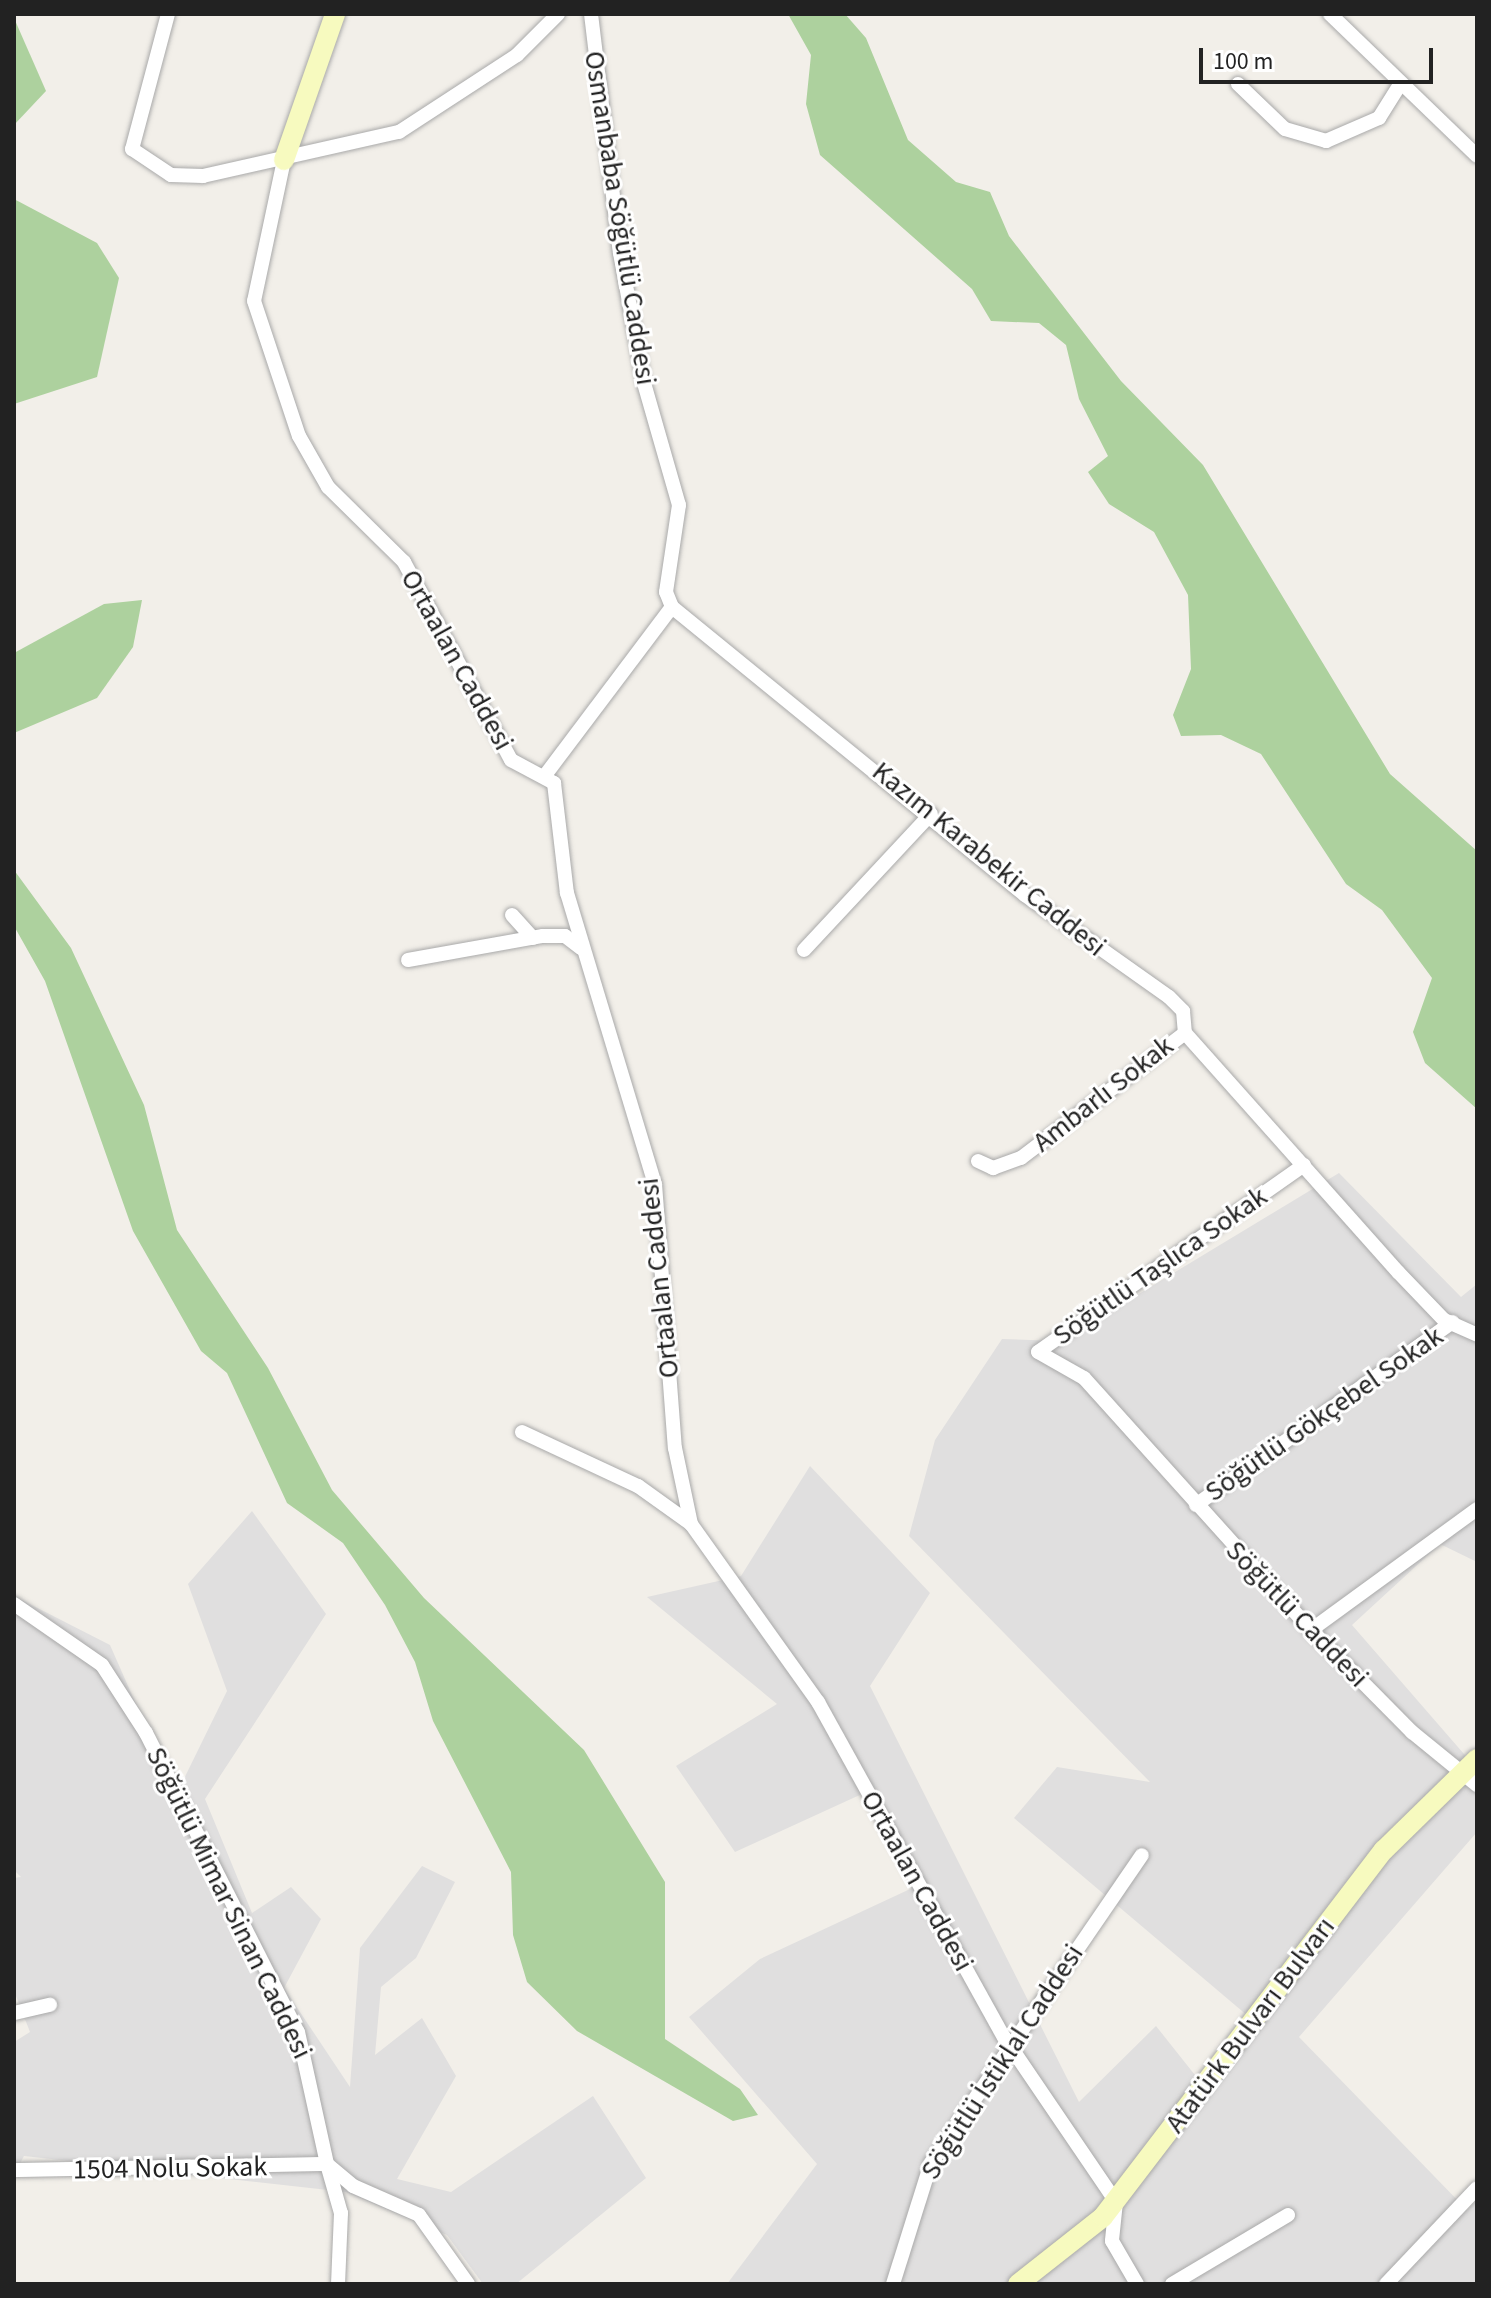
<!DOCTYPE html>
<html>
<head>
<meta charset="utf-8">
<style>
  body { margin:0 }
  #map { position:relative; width:1491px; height:2298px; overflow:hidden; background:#f2efe9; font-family:"Source Sans 3",sans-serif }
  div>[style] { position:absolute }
  .residential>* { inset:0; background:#e0dfdf }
  .forest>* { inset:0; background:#add19e }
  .roads { filter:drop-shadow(0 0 2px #a9a9a9) drop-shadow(0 0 2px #a9a9a9) }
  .street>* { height:14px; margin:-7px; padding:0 7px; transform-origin:7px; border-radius:7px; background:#fff }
  .secondary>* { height:20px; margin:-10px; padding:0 10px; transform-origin:10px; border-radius:10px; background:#f7fabf }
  span { translate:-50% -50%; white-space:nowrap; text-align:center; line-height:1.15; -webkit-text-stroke:6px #fff; paint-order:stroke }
  .street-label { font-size:28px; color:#222 }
  .frame { position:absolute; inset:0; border:16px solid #222; pointer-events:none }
  .scale { position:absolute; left:1199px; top:48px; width:234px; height:36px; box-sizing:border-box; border:4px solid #222; border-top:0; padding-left:10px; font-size:24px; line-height:28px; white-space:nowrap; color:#222; -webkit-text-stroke:6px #fff; paint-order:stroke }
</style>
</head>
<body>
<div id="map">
  <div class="residential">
    <i style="clip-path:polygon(1339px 1173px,1461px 1297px,1477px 1284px,1477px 1562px,1440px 1544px,1352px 1625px,1477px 1769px,1477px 1832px,1299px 2037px,1467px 2210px,1477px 2200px,1477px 2284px,727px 2284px,817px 2164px,689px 2017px,760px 1959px,923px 1883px,875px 1788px,735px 1852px,676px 1766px,777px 1704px,647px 1597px,741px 1576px,810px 1466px,930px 1593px,870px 1686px,1079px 2102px,1156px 2026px,1210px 2094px,1255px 2022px,1014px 1818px,1057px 1767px,1150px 1782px,909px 1536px,935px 1440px,1002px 1339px,1061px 1341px)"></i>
    <i style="clip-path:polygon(252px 1511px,326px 1614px,205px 1799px,252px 1913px,291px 1887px,321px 1919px,284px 1988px,350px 2087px,360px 1948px,422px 1866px,455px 1882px,416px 1958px,381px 1987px,375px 2055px,422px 2018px,456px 2076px,397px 2179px,451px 2192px,593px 2096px,646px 2178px,516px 2284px,483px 2284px,447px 2235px,346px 2192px,24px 2156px,14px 2174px,14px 2042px,30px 2032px,14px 1991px,14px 1878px,21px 1877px,14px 1870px,14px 1596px,110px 1645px,176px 1795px,227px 1691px,188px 1584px)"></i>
  </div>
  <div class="forest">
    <i style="clip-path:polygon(788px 14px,845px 14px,866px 38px,908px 140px,956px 182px,990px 192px,1009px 236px,1121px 381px,1203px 465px,1390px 774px,1477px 851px,1477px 1109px,1425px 1063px,1413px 1032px,1432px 978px,1382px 910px,1346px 884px,1261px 754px,1221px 735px,1181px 736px,1173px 715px,1191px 669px,1188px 595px,1154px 532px,1109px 504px,1088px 472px,1108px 456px,1079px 399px,1066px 345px,1039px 323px,991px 321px,972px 289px,820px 155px,806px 104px,811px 55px)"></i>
    <i style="clip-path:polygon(14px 18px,46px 91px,14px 125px)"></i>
    <i style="clip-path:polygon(14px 199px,97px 243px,119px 278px,97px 377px,14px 404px)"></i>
    <i style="clip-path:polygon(142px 600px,133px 647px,97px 698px,14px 733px,14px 653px,104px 604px)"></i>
    <i style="clip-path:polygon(14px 870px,71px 948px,144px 1105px,177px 1230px,268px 1368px,332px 1490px,424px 1598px,584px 1750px,665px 1882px,665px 2039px,740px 2089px,758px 2115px,733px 2121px,577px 2031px,527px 1982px,513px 1935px,511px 1872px,433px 1721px,415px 1662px,385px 1605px,343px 1543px,287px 1503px,227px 1373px,201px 1351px,133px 1231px,45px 981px,14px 926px)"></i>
  </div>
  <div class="roads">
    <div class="street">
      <i style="left:168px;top:14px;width:140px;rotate:104.9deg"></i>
      <i style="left:132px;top:149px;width:47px;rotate:33.7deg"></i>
      <i style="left:171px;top:175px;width:32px;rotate:2deg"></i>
      <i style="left:203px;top:176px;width:201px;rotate:-12.7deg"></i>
      <i style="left:399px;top:132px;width:141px;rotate:-33.1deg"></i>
      <i style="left:517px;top:55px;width:58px;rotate:-45deg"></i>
      <i style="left:591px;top:14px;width:241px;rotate:83.1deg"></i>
      <i style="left:620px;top:253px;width:132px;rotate:79.5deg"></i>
      <i style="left:644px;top:383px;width:127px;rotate:74deg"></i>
      <i style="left:679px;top:505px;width:88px;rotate:98.5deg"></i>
      <i style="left:666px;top:592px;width:16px;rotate:68deg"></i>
      <i style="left:672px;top:607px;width:456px;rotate:39.2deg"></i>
      <i style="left:1025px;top:895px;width:176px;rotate:35.3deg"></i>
      <i style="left:1169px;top:997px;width:20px;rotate:45deg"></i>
      <i style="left:1183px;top:1011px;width:22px;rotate:85deg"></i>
      <i style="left:1185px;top:1033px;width:320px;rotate:48.3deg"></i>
      <i style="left:1398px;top:1272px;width:66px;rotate:46.2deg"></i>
      <i style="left:1444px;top:1320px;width:36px;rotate:24deg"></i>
      <i style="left:1330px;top:14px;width:204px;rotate:44deg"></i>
      <i style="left:1238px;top:84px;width:65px;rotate:43.8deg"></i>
      <i style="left:1285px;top:129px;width:43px;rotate:16.3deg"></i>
      <i style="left:1326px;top:141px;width:58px;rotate:-23.5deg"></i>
      <i style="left:1379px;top:118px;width:39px;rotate:-58deg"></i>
      <i style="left:284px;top:160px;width:144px;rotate:102deg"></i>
      <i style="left:254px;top:301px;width:142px;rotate:71.6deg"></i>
      <i style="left:299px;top:436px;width:59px;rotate:60.4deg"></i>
      <i style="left:328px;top:487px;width:107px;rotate:44.6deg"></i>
      <i style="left:404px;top:562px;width:225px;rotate:61.6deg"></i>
      <i style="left:511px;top:760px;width:49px;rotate:28.1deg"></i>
      <i style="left:554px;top:783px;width:111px;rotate:83.3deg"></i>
      <i style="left:567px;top:893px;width:304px;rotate:73.2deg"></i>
      <i style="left:655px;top:1184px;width:265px;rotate:85.7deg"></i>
      <i style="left:675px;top:1448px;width:78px;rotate:78.1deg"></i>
      <i style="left:691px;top:1524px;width:219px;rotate:54.5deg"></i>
      <i style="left:818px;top:1702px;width:383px;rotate:61deg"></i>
      <i style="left:1004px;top:2037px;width:199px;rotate:55.8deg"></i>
      <i style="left:1116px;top:2202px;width:39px;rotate:96deg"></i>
      <i style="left:1112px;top:2241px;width:50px;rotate:59.8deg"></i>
      <i style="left:546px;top:774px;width:209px;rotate:-53deg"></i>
      <i style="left:512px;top:915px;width:31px;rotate:48deg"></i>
      <i style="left:804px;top:950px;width:186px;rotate:-47deg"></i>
      <i style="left:408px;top:960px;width:137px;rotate:-10.1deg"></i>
      <i style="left:543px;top:936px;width:22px"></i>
      <i style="left:565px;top:936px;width:20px;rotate:37deg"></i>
      <i style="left:978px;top:1161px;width:17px;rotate:25deg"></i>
      <i style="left:993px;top:1168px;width:30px;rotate:-20deg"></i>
      <i style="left:1021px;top:1158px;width:206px;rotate:-37.3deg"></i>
      <i style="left:1304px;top:1165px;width:325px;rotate:144.9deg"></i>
      <i style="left:1038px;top:1352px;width:53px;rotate:29.5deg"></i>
      <i style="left:1084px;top:1378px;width:339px;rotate:48deg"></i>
      <i style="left:1311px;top:1630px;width:144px;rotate:45.3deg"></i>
      <i style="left:1412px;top:1732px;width:84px;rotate:39.2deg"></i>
      <i style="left:522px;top:1432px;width:128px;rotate:25deg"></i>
      <i style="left:638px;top:1486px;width:65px;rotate:35.6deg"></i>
      <i style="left:1196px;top:1505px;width:315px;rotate:-35.5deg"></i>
      <i style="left:14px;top:1604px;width:107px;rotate:34.7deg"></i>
      <i style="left:102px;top:1665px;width:81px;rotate:57.1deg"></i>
      <i style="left:146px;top:1733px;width:335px;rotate:63.1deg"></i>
      <i style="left:298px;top:2032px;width:135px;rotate:77.6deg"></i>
      <i style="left:327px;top:2164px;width:34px;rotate:40deg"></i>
      <i style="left:353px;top:2186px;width:72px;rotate:23.7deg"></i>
      <i style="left:419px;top:2215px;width:85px;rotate:54.6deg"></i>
      <i style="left:1311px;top:1630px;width:205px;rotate:-36.1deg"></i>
      <i style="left:14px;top:2013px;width:37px;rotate:-13deg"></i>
      <i style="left:14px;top:2170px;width:313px;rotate:-1.1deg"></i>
      <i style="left:327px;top:2164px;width:51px;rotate:74.1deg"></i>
      <i style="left:341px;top:2213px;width:71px;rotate:92.4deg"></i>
      <i style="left:893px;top:2284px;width:127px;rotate:-72.6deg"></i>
      <i style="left:931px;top:2163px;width:373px;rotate:-55.6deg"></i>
      <i style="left:1172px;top:2284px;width:135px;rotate:-30.7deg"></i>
      <i style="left:1386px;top:2284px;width:132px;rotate:-46.5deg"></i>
    </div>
    <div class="secondary">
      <i style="left:284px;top:160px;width:155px;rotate:-70.7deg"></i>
      <i style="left:1018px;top:2284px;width:108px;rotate:-38.2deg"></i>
      <i style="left:1103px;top:2217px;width:462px;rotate:-52.6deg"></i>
      <i style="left:1384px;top:1850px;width:130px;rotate:-44.4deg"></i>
    </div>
  </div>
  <div class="street-label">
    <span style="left:620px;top:218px;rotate:81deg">Osmanbaba Söğütlü Caddesi</span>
    <span style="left:457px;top:660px;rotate:61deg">Ortaalan Caddesi</span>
    <span style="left:989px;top:859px;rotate:39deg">Kazım Karabekir Caddesi</span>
    <span style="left:1103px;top:1094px;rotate:-38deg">Ambarlı Sokak</span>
    <span style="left:1160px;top:1266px;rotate:-35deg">Söğütlü Taşlıca Sokak</span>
    <span style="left:659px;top:1278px;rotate:-96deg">Ortaalan Caddesi</span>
    <span style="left:1324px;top:1414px;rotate:-35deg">Söğütlü Gökçebel Sokak</span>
    <span style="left:1297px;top:1614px;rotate:46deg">Söğütlü Caddesi</span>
    <span style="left:917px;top:1881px;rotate:61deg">Ortaalan Caddesi</span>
    <span style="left:229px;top:1903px;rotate:64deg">Söğütlü Mimar Sinan Caddesi</span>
    <span style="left:1250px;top:2025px;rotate:-53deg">Atatürk Bulvarı Bulvarı</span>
    <span style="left:1002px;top:2062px;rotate:-57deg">Söğütlü İstiklal Caddesi</span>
    <span style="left:170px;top:2168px;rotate:-1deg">1504 Nolu Sokak</span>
  </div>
  <div class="frame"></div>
  <div class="scale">100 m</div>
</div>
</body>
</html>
